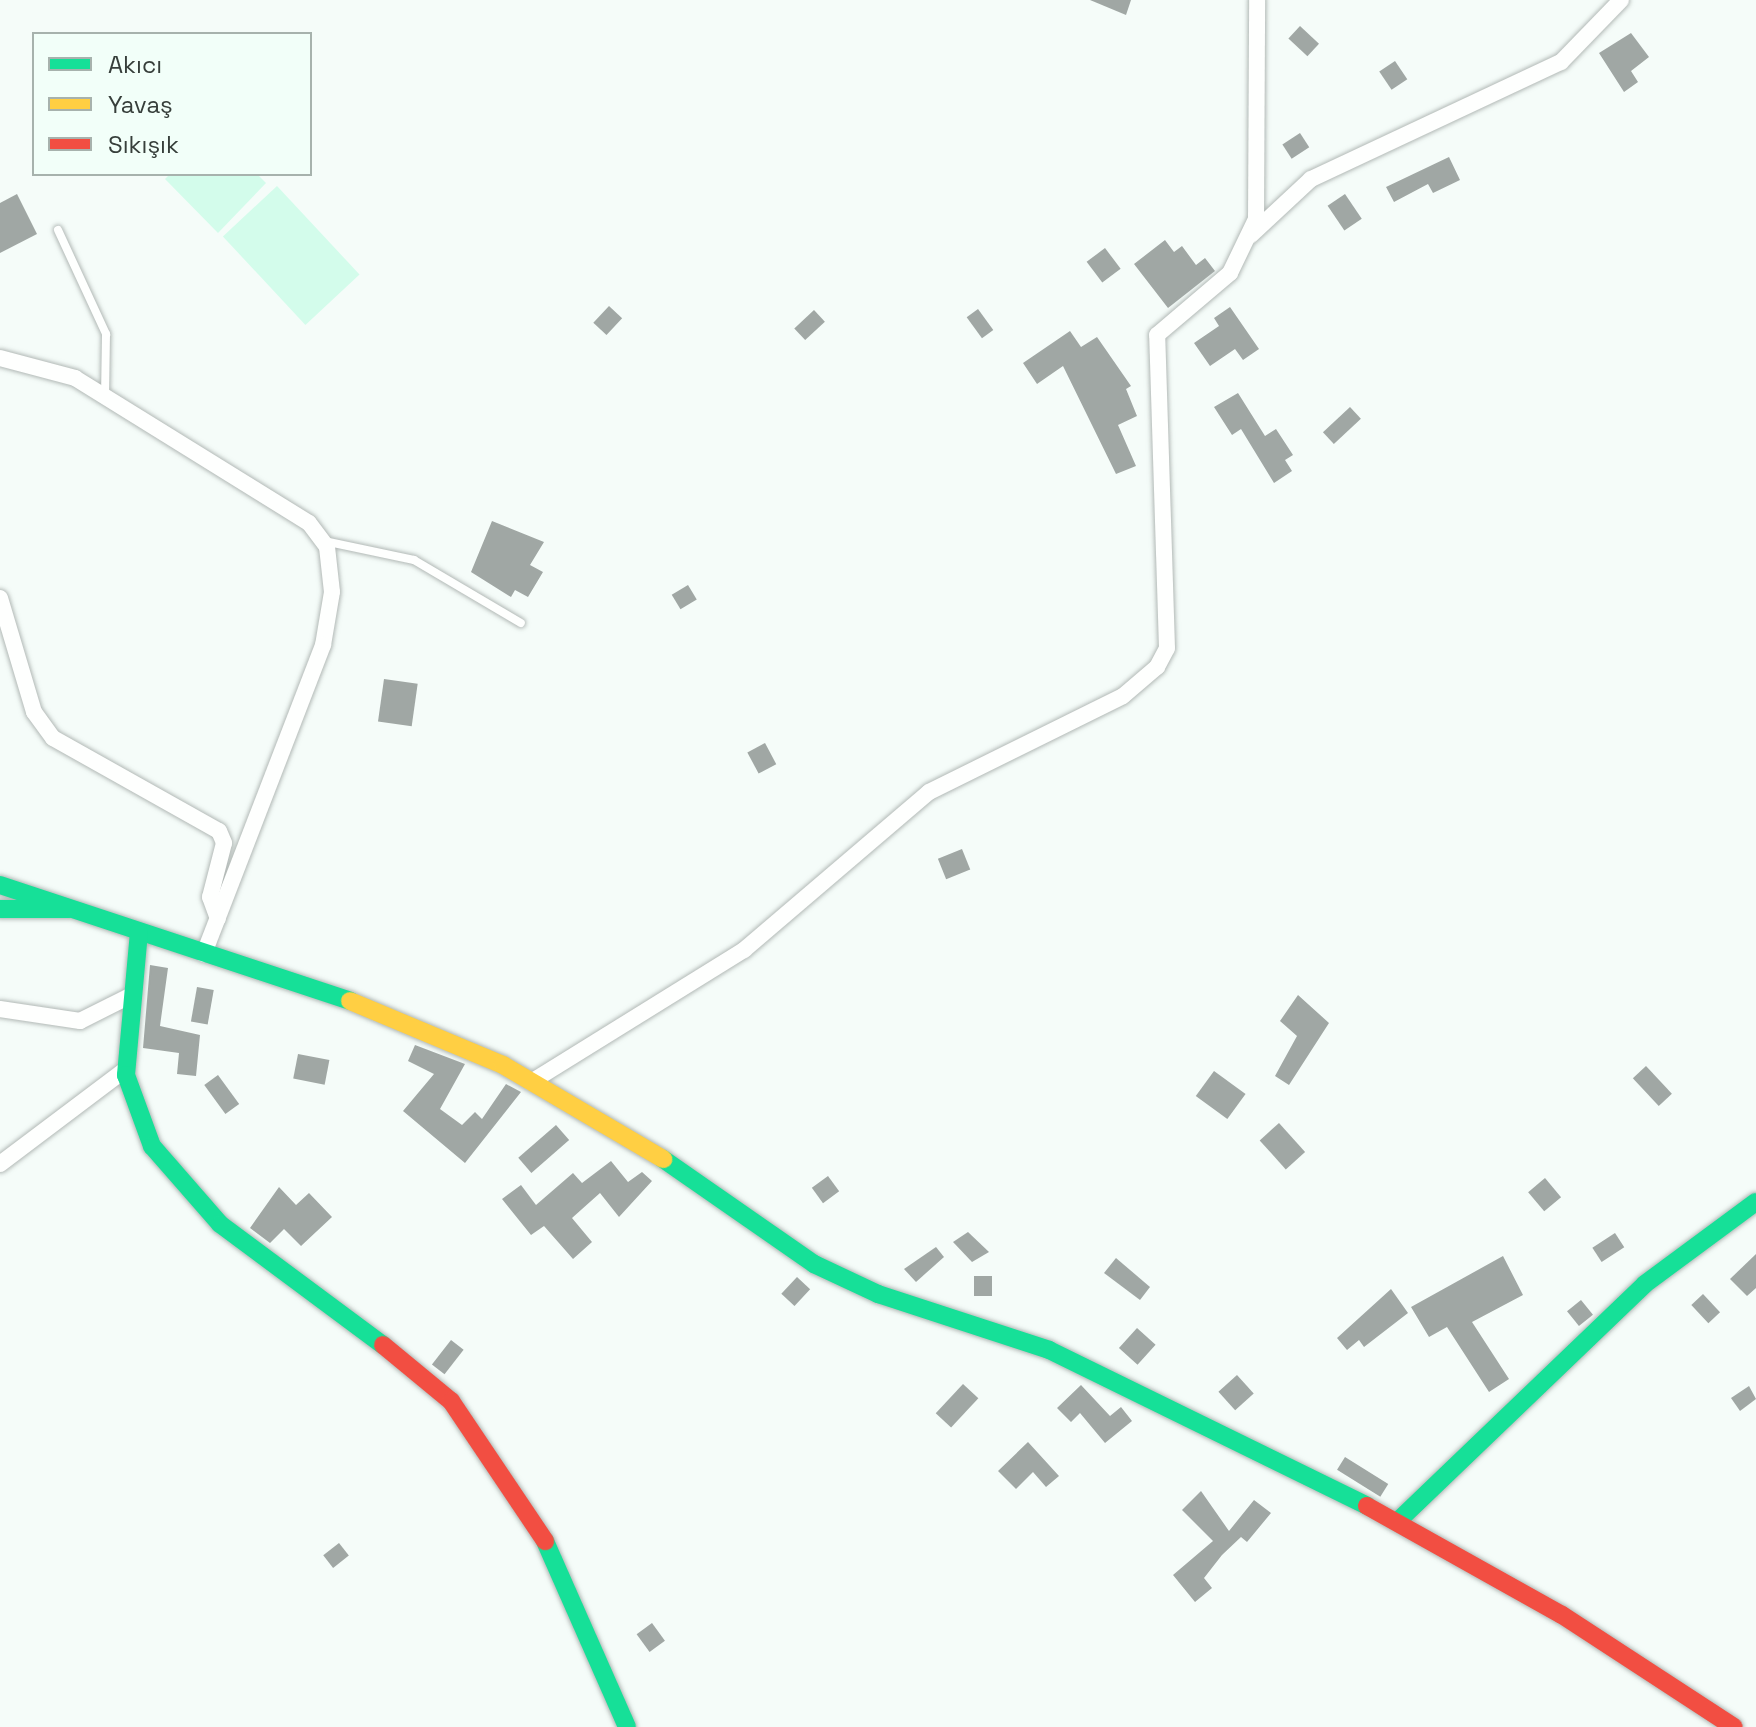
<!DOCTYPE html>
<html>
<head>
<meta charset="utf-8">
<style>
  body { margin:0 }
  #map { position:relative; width:1756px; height:1727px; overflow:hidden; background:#f5fcf9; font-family:"Space Grotesk",sans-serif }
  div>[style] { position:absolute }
  .green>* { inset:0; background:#d3fceb; transform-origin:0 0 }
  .building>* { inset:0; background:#a0a7a4; transform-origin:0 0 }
  .roads { filter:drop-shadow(0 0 2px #b2b9b6) drop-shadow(0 0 2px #b2b9b6) }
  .lane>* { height:8px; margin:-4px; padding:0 4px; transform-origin:4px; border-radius:4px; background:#fefffe }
  .street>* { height:16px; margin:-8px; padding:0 8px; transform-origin:8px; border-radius:8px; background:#fefffe }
  .fast>* { height:18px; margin:-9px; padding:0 9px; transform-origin:9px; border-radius:9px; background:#16e098 }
  .slow>* { height:18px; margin:-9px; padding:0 9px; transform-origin:9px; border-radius:9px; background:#ffcf43 }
  .jam>* { height:18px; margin:-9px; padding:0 9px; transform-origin:9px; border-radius:9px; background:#f24e42 }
  span { translate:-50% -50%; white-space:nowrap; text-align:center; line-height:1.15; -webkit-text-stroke:8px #f2fff9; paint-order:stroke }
  .legend { position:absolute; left:32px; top:32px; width:280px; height:144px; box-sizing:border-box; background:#f2fff9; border:2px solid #a7b2ad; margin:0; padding:10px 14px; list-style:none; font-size:24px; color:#373f3b }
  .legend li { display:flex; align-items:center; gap:16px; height:40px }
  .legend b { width:40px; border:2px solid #a7b2ad }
</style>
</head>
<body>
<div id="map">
  <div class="green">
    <i style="clip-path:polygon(170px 174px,257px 174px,266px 183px,218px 233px,165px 179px)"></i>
    <i style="left:277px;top:186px;width:121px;height:74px;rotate:47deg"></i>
  </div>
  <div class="building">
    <i style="clip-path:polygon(1090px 0,1131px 0,1126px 15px)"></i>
    <i style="left:1300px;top:26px;width:26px;height:17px;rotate:43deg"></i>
    <i style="clip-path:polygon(1631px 33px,1649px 57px,1631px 71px,1638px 82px,1624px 92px,1599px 53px)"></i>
    <i style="left:1395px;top:61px;width:22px;height:19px;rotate:56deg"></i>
    <i style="left:1300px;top:133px;width:17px;height:21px;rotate:57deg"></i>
    <i style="clip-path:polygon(1449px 157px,1460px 180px,1433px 193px,1428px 184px,1394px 202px,1386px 187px)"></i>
    <i style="clip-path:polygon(17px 194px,37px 234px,0 253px,0 203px)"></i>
    <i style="left:1345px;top:194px;width:30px;height:21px;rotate:56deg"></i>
    <i style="clip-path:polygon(1165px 240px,1174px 252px,1182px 246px,1196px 265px,1205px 258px,1215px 271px,1168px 308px,1134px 264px)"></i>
    <i style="left:1105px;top:248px;width:26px;height:23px;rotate:53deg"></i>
    <i style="left:609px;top:306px;width:18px;height:23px;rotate:43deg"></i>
    <i style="clip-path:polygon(1230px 307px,1259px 349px,1243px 360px,1235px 349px,1210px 366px,1194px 343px,1219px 326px,1214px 318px)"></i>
    <i style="left:978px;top:309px;width:26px;height:14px;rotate:54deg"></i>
    <i style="left:814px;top:310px;width:16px;height:27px;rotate:47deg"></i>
    <i style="clip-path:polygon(1070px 331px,1081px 347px,1097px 337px,1131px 386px,1126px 389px,1137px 416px,1118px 425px,1136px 466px,1116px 474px,1063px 366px,1037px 384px,1023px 363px)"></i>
    <i style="clip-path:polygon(1238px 393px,1265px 436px,1276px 429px,1293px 455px,1285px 460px,1292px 471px,1274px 483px,1241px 429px,1232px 435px,1214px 407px)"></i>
    <i style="left:1350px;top:407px;width:16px;height:37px;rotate:47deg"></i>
    <i style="clip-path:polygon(492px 521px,544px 542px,530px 565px,543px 572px,528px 597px,515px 590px,511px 597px,471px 572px)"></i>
    <i style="left:688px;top:585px;width:17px;height:19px;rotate:59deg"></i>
    <i style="left:384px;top:679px;width:34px;height:43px;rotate:8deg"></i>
    <i style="left:765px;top:743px;width:24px;height:20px;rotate:62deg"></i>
    <i style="left:962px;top:849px;width:22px;height:26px;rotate:68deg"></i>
    <i style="clip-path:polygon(150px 965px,168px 968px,160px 1026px,200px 1035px,196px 1076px,177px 1074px,179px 1053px,143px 1048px)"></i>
    <i style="left:197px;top:987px;width:17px;height:35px;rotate:10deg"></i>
    <i style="clip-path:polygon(1298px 995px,1329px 1023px,1289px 1085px,1275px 1076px,1297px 1036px,1280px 1021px)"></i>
    <i style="clip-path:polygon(415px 1045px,465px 1064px,440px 1109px,462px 1125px,475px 1112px,482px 1119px,506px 1084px,521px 1092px,465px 1163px,403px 1111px,434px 1074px,408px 1061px)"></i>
    <i style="left:298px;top:1054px;width:32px;height:25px;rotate:11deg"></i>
    <i style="left:1646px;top:1066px;width:38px;height:18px;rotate:47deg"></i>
    <i style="left:1214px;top:1071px;width:39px;height:31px;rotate:36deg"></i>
    <i style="left:218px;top:1075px;width:36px;height:17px;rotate:54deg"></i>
    <i style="left:1279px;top:1123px;width:39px;height:26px;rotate:48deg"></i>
    <i style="left:556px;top:1125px;width:20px;height:50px;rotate:49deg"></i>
    <i style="clip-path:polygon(611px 1161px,628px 1182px,642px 1172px,652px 1181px,619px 1217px,600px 1193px,572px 1218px,592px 1242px,573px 1259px,544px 1226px,531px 1235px,502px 1199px,521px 1185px,536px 1205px,573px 1173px,582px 1183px)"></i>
    <i style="left:828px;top:1176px;width:19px;height:20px;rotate:54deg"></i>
    <i style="left:1545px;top:1178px;width:25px;height:22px;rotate:50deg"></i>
    <i style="clip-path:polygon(279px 1187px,296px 1205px,309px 1193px,332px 1217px,301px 1246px,284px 1229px,270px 1243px,250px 1228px)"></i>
    <i style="clip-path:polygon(968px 1232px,989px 1252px,972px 1262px,953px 1242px)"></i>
    <i style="left:1615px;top:1233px;width:17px;height:27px;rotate:57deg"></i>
    <i style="clip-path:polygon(936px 1247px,944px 1257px,916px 1282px,904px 1269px)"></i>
    <i style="clip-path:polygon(1756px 1254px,1756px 1288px,1747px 1296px,1730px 1279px)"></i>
    <i style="clip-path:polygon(1503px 1256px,1523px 1295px,1472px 1322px,1509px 1379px,1489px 1392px,1447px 1327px,1429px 1337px,1411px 1307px)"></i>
    <i style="clip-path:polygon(1116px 1258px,1150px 1287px,1140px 1300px,1104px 1273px)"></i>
    <i style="left:974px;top:1276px;width:18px;height:20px"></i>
    <i style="left:797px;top:1277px;width:18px;height:23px;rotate:43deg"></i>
    <i style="clip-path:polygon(1391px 1289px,1408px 1313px,1364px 1347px,1359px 1340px,1347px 1350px,1337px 1338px)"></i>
    <i style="left:1703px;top:1294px;width:25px;height:16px;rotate:47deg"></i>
    <i style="left:1581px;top:1300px;width:19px;height:18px;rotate:51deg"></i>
    <i style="left:1137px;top:1328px;width:25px;height:27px;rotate:42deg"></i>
    <i style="left:451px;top:1340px;width:16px;height:31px;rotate:38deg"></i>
    <i style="left:1237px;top:1375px;width:25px;height:25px;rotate:48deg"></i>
    <i style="left:963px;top:1384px;width:21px;height:40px;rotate:43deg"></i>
    <i style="clip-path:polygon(1081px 1385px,1110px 1416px,1121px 1407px,1132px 1421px,1105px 1443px,1080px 1413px,1071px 1422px,1057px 1408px)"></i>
    <i style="clip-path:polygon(1749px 1386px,1756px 1399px,1740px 1411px,1731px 1398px)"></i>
    <i style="clip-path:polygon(1028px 1442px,1059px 1476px,1046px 1487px,1033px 1472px,1016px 1489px,998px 1471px)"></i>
    <i style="left:1345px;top:1457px;width:51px;height:15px;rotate:32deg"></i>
    <i style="clip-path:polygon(1201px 1491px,1229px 1531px,1254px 1500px,1271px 1513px,1247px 1542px,1241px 1537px,1222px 1555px,1204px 1578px,1212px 1588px,1195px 1602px,1173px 1575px,1213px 1541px,1182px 1510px)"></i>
    <i style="left:339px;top:1543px;width:16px;height:20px;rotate:52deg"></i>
    <i style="left:652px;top:1623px;width:22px;height:19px;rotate:54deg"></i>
  </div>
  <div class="roads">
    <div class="lane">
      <i style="left:58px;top:230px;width:115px;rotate:65.2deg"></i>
      <i style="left:106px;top:334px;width:61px;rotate:90.9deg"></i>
      <i style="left:324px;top:541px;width:92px;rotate:11.9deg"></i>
      <i style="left:414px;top:560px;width:124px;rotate:30.5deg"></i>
    </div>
    <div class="street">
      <i style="left:1251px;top:235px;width:82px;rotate:-43deg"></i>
      <i style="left:1311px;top:179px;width:276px;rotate:-25.1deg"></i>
      <i style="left:1561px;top:62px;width:86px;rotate:-45.9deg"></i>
      <i style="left:0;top:358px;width:78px;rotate:14.9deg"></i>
      <i style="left:75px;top:378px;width:275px;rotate:31.8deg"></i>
      <i style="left:309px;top:523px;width:30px;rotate:53deg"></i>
      <i style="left:327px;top:547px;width:45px;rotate:83.7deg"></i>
      <i style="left:332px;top:592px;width:54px;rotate:99.6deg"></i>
      <i style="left:323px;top:645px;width:331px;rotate:111.1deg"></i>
      <i style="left:0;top:598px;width:119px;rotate:73.4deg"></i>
      <i style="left:34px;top:712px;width:32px;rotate:54deg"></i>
      <i style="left:53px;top:738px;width:190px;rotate:29.3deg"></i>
      <i style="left:219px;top:831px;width:13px;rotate:67deg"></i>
      <i style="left:224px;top:843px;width:56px;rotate:104.5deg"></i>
      <i style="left:210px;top:897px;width:23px;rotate:70deg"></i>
      <i style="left:0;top:1009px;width:81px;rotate:8.5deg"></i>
      <i style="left:80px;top:1021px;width:56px;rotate:-26.6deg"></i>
      <i style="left:531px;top:1082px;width:251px;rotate:-31.8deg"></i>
      <i style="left:744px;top:950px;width:243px;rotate:-40.5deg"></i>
      <i style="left:929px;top:792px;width:216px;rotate:-26.3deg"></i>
      <i style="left:1123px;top:696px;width:45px;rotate:-40.5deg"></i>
      <i style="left:1157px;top:667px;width:21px;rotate:-62deg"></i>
      <i style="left:1167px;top:648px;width:313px;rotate:-91.8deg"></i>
      <i style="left:1157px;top:335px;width:96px;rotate:-40.3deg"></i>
      <i style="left:1230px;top:273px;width:60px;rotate:-64.3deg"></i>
      <i style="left:1256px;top:219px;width:219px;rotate:-89.7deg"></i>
      <i style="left:0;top:1164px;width:158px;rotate:-37deg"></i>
    </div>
    <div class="fast">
      <i style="left:0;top:885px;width:369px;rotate:18.3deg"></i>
      <i style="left:0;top:909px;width:69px"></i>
      <i style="left:139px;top:932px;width:144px;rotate:95.2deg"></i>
      <i style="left:126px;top:1075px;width:76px;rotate:69.9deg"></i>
      <i style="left:152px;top:1146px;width:103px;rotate:48.9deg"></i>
      <i style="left:220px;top:1224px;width:203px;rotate:36.6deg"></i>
      <i style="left:663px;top:1159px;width:184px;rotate:34.8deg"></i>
      <i style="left:814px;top:1264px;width:71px;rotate:25.1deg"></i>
      <i style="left:878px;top:1294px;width:180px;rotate:18.1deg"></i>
      <i style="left:1049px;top:1350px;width:354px;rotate:26.1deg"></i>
      <i style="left:1398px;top:1521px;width:342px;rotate:-43.8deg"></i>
      <i style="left:1645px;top:1284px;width:138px;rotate:-36.5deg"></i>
      <i style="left:545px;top:1541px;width:203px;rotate:66.2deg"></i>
    </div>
    <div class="slow">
      <i style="left:350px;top:1001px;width:166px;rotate:22.7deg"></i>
      <i style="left:503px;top:1065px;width:186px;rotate:30.4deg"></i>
    </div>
    <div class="jam">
      <i style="left:383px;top:1345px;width:88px;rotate:39.5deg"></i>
      <i style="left:451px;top:1401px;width:169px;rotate:56.1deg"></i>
      <i style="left:1367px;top:1506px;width:223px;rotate:29.2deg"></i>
      <i style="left:1562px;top:1615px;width:205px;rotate:33.1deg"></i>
    </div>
  </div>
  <ul class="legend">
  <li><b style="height:10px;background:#16e098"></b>Akıcı</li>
  <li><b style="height:10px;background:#ffcf43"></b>Yavaş</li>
  <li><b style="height:10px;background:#f24e42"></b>Sıkışık</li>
  </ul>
</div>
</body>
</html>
